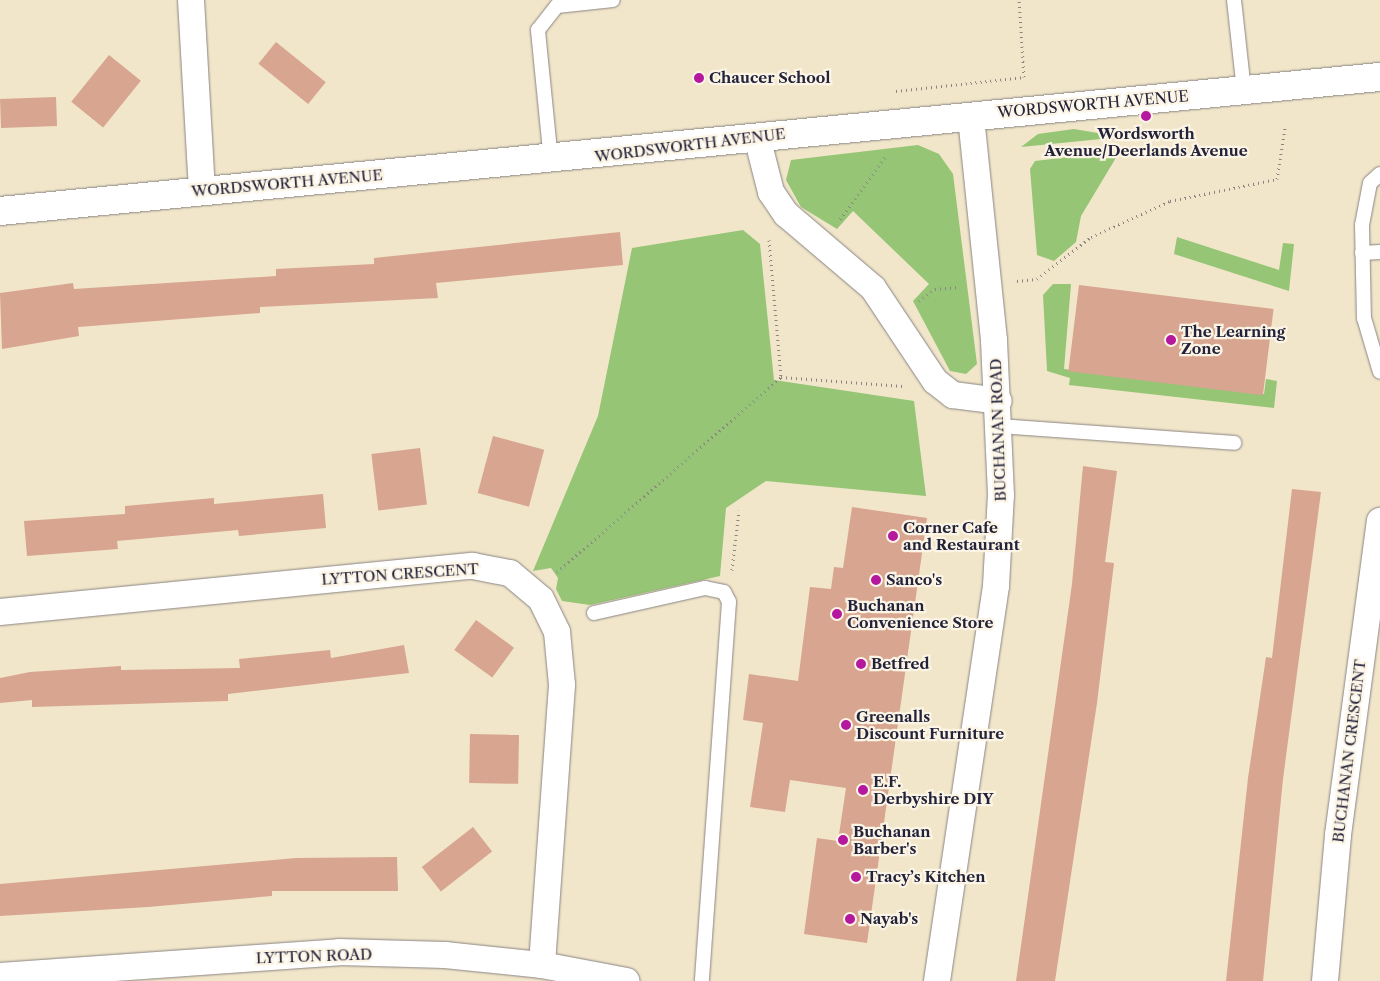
<!DOCTYPE html>
<html>
<head>
<meta charset="utf-8">
<style>
  body { margin:0 }
  #map { position:relative; width:1380px; height:981px; overflow:hidden; background:#f1e6ca; font-family:"Libre Caslon Text",serif }
  div>[style] { position:absolute }
  .green>* { inset:0; background:#95c575 }
  .building>* { inset:0; background:#d7a590; transform-origin:0 0 }
  .path>* { height:3px; margin-top:-1.5px; transform-origin:0; background:repeating-linear-gradient(90deg,#8a8482 0 1px,transparent 0 5px) }
  .roads { filter:drop-shadow(0 0 1px #8a8482) drop-shadow(0 0 1px #8a8482) }
  .lane>* { height:14px; margin:-7px; padding:0 7px; transform-origin:7px; border-radius:7px; background:#fff }
  .street>* { height:26px; margin:-13px; padding:0 13px; transform-origin:13px; border-radius:13px; background:#fff }
  .secondary>* { height:28px; margin:-14px; padding:0 14px; transform-origin:14px; border-radius:14px; background:#fff }
  .dots>* { width:14px; height:14px; translate:-50% -50%; box-sizing:border-box; border:2px solid #fcf5e5; border-radius:50% }
  span { translate:-50% -50%; white-space:nowrap; text-align:center; line-height:1.15; -webkit-text-stroke:4.5px #fcf5e5; paint-order:stroke }
  .poi-label { font-size:15px; color:#22223b; font-weight:700 }
  .left { translate:0 -50%; text-align:left }
  .street-label { font-size:15px; color:#22223b }
</style>
</head>
<body>
<div id="map">
  <div class="green">
    <i style="clip-path:polygon(1074px 129px,1121px 137px,1021px 147px,1038px 134px)"></i>
    <i style="clip-path:polygon(918px 145px,939px 154px,953px 174px,977px 364px,966px 374px,950px 371px,913px 301px,929px 284px,853px 211px,837px 229px,801px 207px,786px 180px,791px 160px)"></i>
    <i style="clip-path:polygon(1120px 151px,1081px 216px,1076px 242px,1054px 261px,1037px 255px,1030px 169px,1035px 161px)"></i>
    <i style="clip-path:polygon(743px 230px,760px 244px,774px 380px,914px 401px,926px 496px,766px 481px,726px 508px,720px 576px,590px 605px,562px 601px,556px 589px,558px 578px,551px 568px,533px 571px,598px 416px,632px 248px)"></i>
    <i style="clip-path:polygon(1177px 237px,1279px 270px,1283px 243px,1294px 244px,1289px 291px,1174px 254px)"></i>
    <i style="clip-path:polygon(1053px 284px,1071px 284px,1064px 369px,1264px 394px,1266px 379px,1277px 381px,1274px 408px,1069px 385px,1070px 378px,1047px 371px,1043px 295px)"></i>
  </div>
  <div class="building">
    <i style="left:276px;top:42px;width:64px;height:28px;rotate:39deg"></i>
    <i style="left:109px;top:55px;width:41px;height:60px;rotate:39deg"></i>
    <i style="left:56px;top:97px;width:29px;height:56px;rotate:88deg"></i>
    <i style="clip-path:polygon(620px 232px,623px 265px,436px 283px,438px 298px,260px 307px,260px 313px,78px 327px,79px 336px,2px 349px,0 293px,73px 283px,74px 289px,276px 276px,276px 269px,374px 264px,374px 258px)"></i>
    <i style="left:1079px;top:285px;width:196px;height:87px;rotate:7deg"></i>
    <i style="left:493px;top:436px;width:53px;height:59px;rotate:15deg"></i>
    <i style="left:420px;top:448px;width:57px;height:49px;rotate:83deg"></i>
    <i style="clip-path:polygon(1083px 466px,1117px 471px,1105px 562px,1114px 563px,1097px 703px,1055px 981px,1016px 981px,1072px 584px)"></i>
    <i style="clip-path:polygon(1292px 489px,1321px 492px,1283px 779px,1263px 981px,1226px 981px,1248px 778px,1266px 657px,1272px 658px)"></i>
    <i style="clip-path:polygon(323px 494px,326px 528px,239px 536px,238px 530px,117px 541px,118px 549px,27px 556px,24px 521px,125px 514px,125px 506px,214px 498px,214px 504px)"></i>
    <i style="clip-path:polygon(852px 507px,927px 518px,867px 943px,804px 934px,817px 838px,838px 841px,846px 788px,790px 780px,785px 812px,750px 807px,763px 723px,743px 720px,749px 674px,798px 681px,810px 587px,831px 589px,834px 567px,843px 568px)"></i>
    <i style="left:476px;top:620px;width:47px;height:37px;rotate:36deg"></i>
    <i style="clip-path:polygon(404px 645px,409px 673px,228px 694px,228px 701px,32px 707px,32px 700px,0 703px,0 678px,30px 672px,121px 666px,121px 670px,240px 668px,239px 659px,330px 650px,331px 658px)"></i>
    <i style="left:470px;top:734px;width:49px;height:49px;rotate:1deg"></i>
    <i style="left:473px;top:827px;width:31px;height:65px;rotate:52deg"></i>
    <i style="clip-path:polygon(397px 857px,398px 891px,272px 891px,272px 896px,148px 907px,0 916px,0 884px,296px 858px)"></i>
  </div>
  <div class="path">
    <i style="left:896px;top:91px;width:129px;rotate:-6.2deg"></i>
    <i style="left:1024px;top:77px;width:77px;rotate:-93.7deg"></i>
    <i style="left:840px;top:219px;width:78px;rotate:-53.9deg"></i>
    <i style="left:769px;top:240px;width:138px;rotate:85deg"></i>
    <i style="left:781px;top:377px;width:122px;rotate:4.2deg"></i>
    <i style="left:1017px;top:281px;width:20px;rotate:-6deg"></i>
    <i style="left:1037px;top:279px;width:68px;rotate:-37.9deg"></i>
    <i style="left:1091px;top:237px;width:87px;rotate:-24.5deg"></i>
    <i style="left:1170px;top:201px;width:109px;rotate:-11.6deg"></i>
    <i style="left:1277px;top:179px;width:52px;rotate:-81.1deg"></i>
    <i style="left:919px;top:301px;width:20px;rotate:-37deg"></i>
    <i style="left:935px;top:289px;width:24px;rotate:-5deg"></i>
    <i style="left:732px;top:570px;width:60px;rotate:-83.3deg"></i>
    <i style="left:557px;top:572px;width:297px;rotate:-41deg"></i>
  </div>
  <div class="roads">
    <div class="lane">
      <i style="left:1234px;top:0;width:91px;rotate:83.7deg"></i>
      <i style="left:551px;top:161px;width:132px;rotate:-95.7deg"></i>
      <i style="left:538px;top:30px;width:31px;rotate:-52deg"></i>
      <i style="left:557px;top:6px;width:56px;rotate:-6.1deg"></i>
      <i style="left:1380px;top:174px;width:13px;rotate:138deg"></i>
      <i style="left:1370px;top:183px;width:43px;rotate:100.8deg"></i>
      <i style="left:1362px;top:225px;width:93px;rotate:88.8deg"></i>
      <i style="left:1364px;top:318px;width:56px;rotate:73.5deg"></i>
      <i style="left:1362px;top:253px;width:18px;rotate:-3deg"></i>
      <i style="left:999px;top:426px;width:236px;rotate:4.1deg"></i>
      <i style="left:594px;top:613px;width:114px;rotate:-12.7deg"></i>
      <i style="left:705px;top:588px;width:19px;rotate:12deg"></i>
      <i style="left:724px;top:592px;width:11px;rotate:63deg"></i>
      <i style="left:729px;top:602px;width:380px;rotate:94.1deg"></i>
    </div>
    <div class="street">
      <i style="left:191px;top:0;width:191px;rotate:86.7deg"></i>
      <i style="left:757px;top:137px;width:57px;rotate:75.7deg"></i>
      <i style="left:771px;top:192px;width:27px;rotate:56deg"></i>
      <i style="left:786px;top:214px;width:114px;rotate:40.4deg"></i>
      <i style="left:873px;top:288px;width:112px;rotate:56.3deg"></i>
      <i style="left:935px;top:381px;width:23px;rotate:38deg"></i>
      <i style="left:953px;top:395px;width:46px;rotate:7.4deg"></i>
      <i style="left:0;top:612px;width:475px;rotate:-5.6deg"></i>
      <i style="left:473px;top:566px;width:38px;rotate:11deg"></i>
      <i style="left:510px;top:573px;width:40px;rotate:40deg"></i>
      <i style="left:541px;top:599px;width:37px;rotate:64deg"></i>
      <i style="left:557px;top:632px;width:53px;rotate:84.6deg"></i>
      <i style="left:562px;top:685px;width:281px;rotate:94.1deg"></i>
      <i style="left:0;top:976px;width:340px;rotate:-4deg"></i>
      <i style="left:339px;top:952px;width:106px;rotate:1.6deg"></i>
      <i style="left:445px;top:955px;width:98px;rotate:5.9deg"></i>
      <i style="left:542px;top:965px;width:86px;rotate:10.8deg"></i>
      <i style="left:937px;top:981px;width:399px;rotate:-81.5deg"></i>
      <i style="left:996px;top:586px;width:91px;rotate:-86.9deg"></i>
      <i style="left:1001px;top:495px;width:155px;rotate:-92.6deg"></i>
      <i style="left:994px;top:340px;width:225px;rotate:-95.9deg"></i>
      <i style="left:1325px;top:981px;width:147px;rotate:-84.9deg"></i>
      <i style="left:1338px;top:835px;width:317px;rotate:-82.4deg"></i>
    </div>
    <div class="secondary">
      <i style="left:0;top:211px;width:1386px;rotate:-5.55deg"></i>
    </div>
  </div>
  <div class="dots">
    <i style="left:699px;top:78px;background:#b5179e"></i>
    <i style="left:1146px;top:116px;background:#b5179e"></i>
    <i style="left:1171px;top:340px;background:#b5179e"></i>
    <i style="left:893px;top:536px;background:#b5179e"></i>
    <i style="left:876px;top:580px;background:#b5179e"></i>
    <i style="left:837px;top:614px;background:#b5179e"></i>
    <i style="left:861px;top:664px;background:#b5179e"></i>
    <i style="left:846px;top:725px;background:#b5179e"></i>
    <i style="left:863px;top:790px;background:#b5179e"></i>
    <i style="left:843px;top:840px;background:#b5179e"></i>
    <i style="left:856px;top:877px;background:#b5179e"></i>
    <i style="left:850px;top:919px;background:#b5179e"></i>
  </div>
  <div class="poi-label">
    <span class="left" style="left:709px;top:78px">Chaucer School</span>
    <span style="left:1146px;top:142px">Wordsworth<br>Avenue/Deerlands Avenue</span>
    <span class="left" style="left:1181px;top:340px">The Learning<br>Zone</span>
    <span class="left" style="left:903px;top:536px">Corner Cafe<br>and Restaurant</span>
    <span class="left" style="left:886px;top:580px">Sanco's</span>
    <span class="left" style="left:847px;top:614px">Buchanan<br>Convenience Store</span>
    <span class="left" style="left:871px;top:664px">Betfred</span>
    <span class="left" style="left:856px;top:725px">Greenalls<br>Discount Furniture</span>
    <span class="left" style="left:873px;top:790px">E.F.<br>Derbyshire DIY</span>
    <span class="left" style="left:853px;top:840px">Buchanan<br>Barber's</span>
    <span class="left" style="left:866px;top:877px">Tracy’s Kitchen</span>
    <span class="left" style="left:860px;top:919px">Nayab's</span>
  </div>
  <div class="street-label">
    <span style="left:1093px;top:104px;rotate:-5deg">WORDSWORTH AVENUE</span>
    <span style="left:690px;top:145px;rotate:-7deg">WORDSWORTH AVENUE</span>
    <span style="left:287px;top:183px;rotate:-5deg">WORDSWORTH AVENUE</span>
    <span style="left:998px;top:430px;rotate:-92deg">BUCHANAN ROAD</span>
    <span style="left:400px;top:574px;rotate:-4deg">LYTTON CRESCENT</span>
    <span style="left:1349px;top:751px;rotate:-83deg">BUCHANAN CRESCENT</span>
    <span style="left:314px;top:956px;rotate:-2deg">LYTTON ROAD</span>
  </div>
</div>
</body>
</html>
